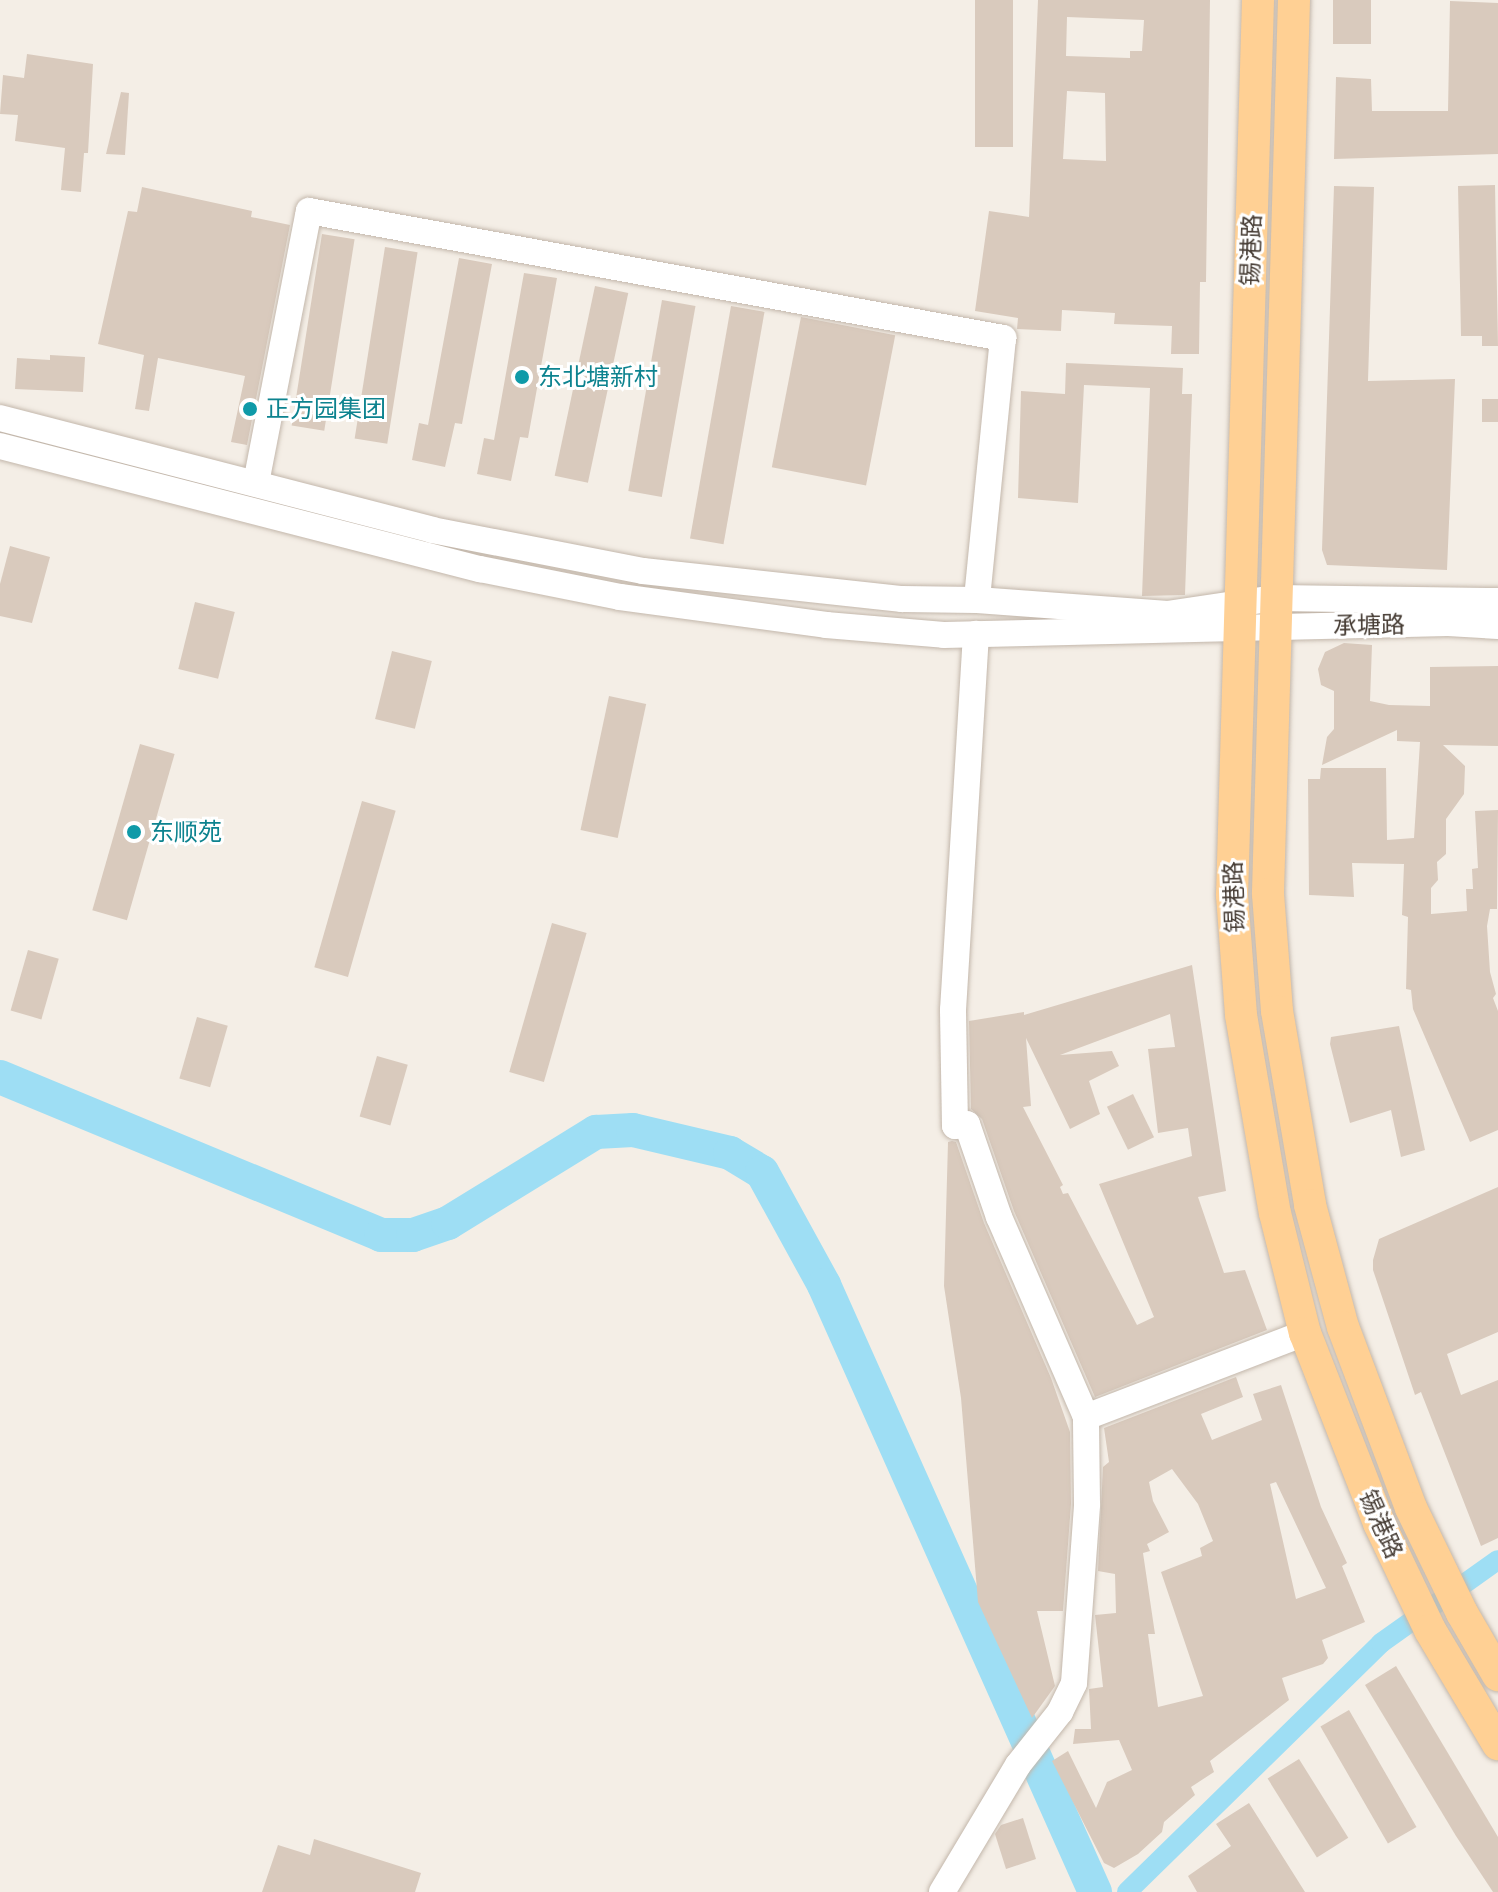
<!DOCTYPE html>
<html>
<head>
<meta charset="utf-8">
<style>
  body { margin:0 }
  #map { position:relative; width:1498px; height:1892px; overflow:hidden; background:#f4eee6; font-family:Inter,"Noto Sans SC",sans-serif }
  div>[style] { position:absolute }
  .canal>* { height:20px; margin:-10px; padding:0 10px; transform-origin:10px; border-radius:10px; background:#9edef4 }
  .river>* { height:34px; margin:-17px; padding:0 17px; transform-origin:17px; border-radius:17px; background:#9edef4 }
  .building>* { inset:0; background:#d9cabd; transform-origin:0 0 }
  .roads { filter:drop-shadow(0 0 2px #c3b7ab) drop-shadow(0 0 2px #c3b7ab) }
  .minor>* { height:26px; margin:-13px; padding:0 13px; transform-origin:13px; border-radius:13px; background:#fff }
  .major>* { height:32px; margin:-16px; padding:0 16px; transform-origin:16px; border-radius:16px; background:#ffd094 }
  .dots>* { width:22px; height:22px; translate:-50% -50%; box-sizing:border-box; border:4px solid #fff; border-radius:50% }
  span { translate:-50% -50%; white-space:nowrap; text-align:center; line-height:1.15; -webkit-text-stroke:6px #fff; paint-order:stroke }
  .street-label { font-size:24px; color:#473d35 }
  .culture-label { font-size:24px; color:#0d838f }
  .left { translate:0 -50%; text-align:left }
</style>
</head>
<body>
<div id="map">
  <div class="canal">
    <i style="left:1127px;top:1892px;width:356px;rotate:-44.4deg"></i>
    <i style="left:1381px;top:1643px;width:143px;rotate:-35.4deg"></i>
  </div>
  <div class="river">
    <i style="left:0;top:1077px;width:412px;rotate:22.5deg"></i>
    <i style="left:381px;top:1235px;width:32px"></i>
    <i style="left:413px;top:1235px;width:37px;rotate:-19deg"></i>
    <i style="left:448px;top:1223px;width:174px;rotate:-31.6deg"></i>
    <i style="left:596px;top:1132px;width:37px;rotate:-3deg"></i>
    <i style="left:633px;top:1130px;width:100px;rotate:13.3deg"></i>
    <i style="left:730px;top:1153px;width:37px;rotate:31deg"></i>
    <i style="left:762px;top:1172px;width:129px;rotate:61.2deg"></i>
    <i style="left:824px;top:1285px;width:665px;rotate:65.94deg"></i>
  </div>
  <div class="building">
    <i style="left:975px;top:0;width:38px;height:147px"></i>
    <i style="clip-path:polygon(evenodd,1038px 0,1210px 0,1206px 282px,1200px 282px,1199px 354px,1171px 354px,1172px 326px,1114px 324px,1115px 313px,1062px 310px,1061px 331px,1017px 329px,1018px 318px,975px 311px,989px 211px,1029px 217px,1038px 0,1067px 17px,1144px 20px,1142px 51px,1130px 51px,1130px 58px,1066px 56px,1067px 17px,1038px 0,1067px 91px,1105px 93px,1106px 161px,1063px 159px,1067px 91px)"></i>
    <i style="left:1333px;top:0;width:38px;height:44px"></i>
    <i style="clip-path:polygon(1450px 1px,1498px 3px,1498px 154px,1334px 159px,1336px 77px,1371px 79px,1372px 111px,1448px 111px)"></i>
    <i style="clip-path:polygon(27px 54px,93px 64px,88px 153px,84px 153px,81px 192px,61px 190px,65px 148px,15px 141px,18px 115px,0 114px,3px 75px,24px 78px)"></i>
    <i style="clip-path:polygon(121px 92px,129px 93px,125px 155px,106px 154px)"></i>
    <i style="clip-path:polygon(1495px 185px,1498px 346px,1482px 346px,1482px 336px,1461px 336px,1458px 186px)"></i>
    <i style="clip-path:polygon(1334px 186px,1374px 187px,1368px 381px,1455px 379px,1447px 570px,1327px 565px,1322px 550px)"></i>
    <i style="clip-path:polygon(142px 187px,252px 211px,251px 217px,290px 225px,247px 445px,231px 442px,245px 376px,158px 358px,149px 411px,135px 409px,144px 355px,98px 344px,128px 211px,137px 212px)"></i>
    <i style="left:322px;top:234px;width:33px;height:194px;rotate:9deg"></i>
    <i style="left:385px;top:247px;width:33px;height:194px;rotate:9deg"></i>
    <i style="clip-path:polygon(459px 258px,492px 264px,462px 424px,455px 423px,445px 467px,412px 460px,419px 423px,428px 425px)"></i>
    <i style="clip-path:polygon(524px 273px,557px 278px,528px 438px,520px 437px,511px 481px,477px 474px,484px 438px,494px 440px)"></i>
    <i style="left:595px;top:286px;width:34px;height:194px;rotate:12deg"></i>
    <i style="left:662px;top:300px;width:34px;height:194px;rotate:10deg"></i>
    <i style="left:731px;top:306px;width:34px;height:236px;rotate:10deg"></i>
    <i style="left:801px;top:317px;width:96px;height:153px;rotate:11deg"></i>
    <i style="clip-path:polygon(50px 355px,85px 357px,83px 392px,15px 389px,17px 358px,50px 360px)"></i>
    <i style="clip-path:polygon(1066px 363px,1183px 368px,1182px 394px,1192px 394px,1185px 595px,1142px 596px,1150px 388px,1084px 385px,1078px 503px,1018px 498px,1021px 391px,1065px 394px)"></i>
    <i style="left:1482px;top:399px;width:16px;height:23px"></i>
    <i style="clip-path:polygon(10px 546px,50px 557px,32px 623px,0 616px,0 584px)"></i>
    <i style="left:195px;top:602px;width:41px;height:69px;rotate:14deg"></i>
    <i style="clip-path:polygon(1344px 643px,1372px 645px,1370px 701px,1389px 705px,1430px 706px,1430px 667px,1498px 666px,1498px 746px,1443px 745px,1465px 766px,1464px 794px,1446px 819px,1446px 854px,1437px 862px,1438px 880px,1431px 888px,1431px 914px,1467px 911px,1466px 889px,1473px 889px,1472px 869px,1478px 868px,1475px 811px,1498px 810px,1497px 909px,1490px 909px,1487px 926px,1490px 972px,1496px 994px,1493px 998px,1498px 1011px,1498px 1130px,1470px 1142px,1413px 1009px,1411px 990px,1406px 989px,1408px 917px,1402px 915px,1404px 864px,1352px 863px,1354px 897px,1309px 895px,1308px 779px,1320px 779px,1321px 768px,1386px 768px,1387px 840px,1414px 838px,1420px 742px,1397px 741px,1397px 730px,1322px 765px,1327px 737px,1334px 729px,1334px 691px,1321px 685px,1318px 669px,1325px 652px)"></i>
    <i style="left:392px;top:651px;width:41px;height:70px;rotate:14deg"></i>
    <i style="left:609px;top:696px;width:38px;height:137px;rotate:12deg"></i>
    <i style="left:140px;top:744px;width:36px;height:173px;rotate:16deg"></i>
    <i style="left:362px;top:801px;width:35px;height:173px;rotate:16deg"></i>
    <i style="left:552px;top:923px;width:36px;height:155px;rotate:16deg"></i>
    <i style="left:28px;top:950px;width:32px;height:63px;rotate:16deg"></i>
    <i style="clip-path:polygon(evenodd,1192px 965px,1226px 1191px,1198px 1197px,1224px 1273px,1245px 1270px,1267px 1330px,1095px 1397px,1014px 1211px,982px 1119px,971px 1109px,969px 1021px,1024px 1012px,1024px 1015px,1192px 965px,1170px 1014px,1175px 1047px,1148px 1049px,1158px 1133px,1188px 1128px,1192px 1156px,1099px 1184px,1154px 1317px,1137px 1325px,1068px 1193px,1063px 1194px,1060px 1187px,1063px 1185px,1023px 1107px,1031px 1106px,1026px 1038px,1070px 1129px,1100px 1114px,1089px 1081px,1119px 1066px,1112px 1051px,1060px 1055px,1170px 1014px)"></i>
    <i style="left:197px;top:1017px;width:32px;height:64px;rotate:16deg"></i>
    <i style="clip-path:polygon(1399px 1026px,1425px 1150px,1401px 1157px,1391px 1110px,1350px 1123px,1330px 1044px,1331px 1037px)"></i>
    <i style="left:377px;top:1056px;width:32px;height:63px;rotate:16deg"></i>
    <i style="left:1133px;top:1094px;width:48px;height:29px;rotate:64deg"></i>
    <i style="clip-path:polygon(952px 1141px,956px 1142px,984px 1223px,1051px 1378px,1070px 1432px,1071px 1504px,1063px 1611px,1037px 1611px,1055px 1686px,1032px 1718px,978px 1602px,961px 1398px,944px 1286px,948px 1142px)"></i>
    <i style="clip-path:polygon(1498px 1187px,1498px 1332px,1447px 1354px,1461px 1395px,1498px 1380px,1498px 1538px,1481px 1546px,1421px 1392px,1415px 1395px,1373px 1270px,1373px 1260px,1379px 1239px)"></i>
    <i style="clip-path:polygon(evenodd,1236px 1377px,1243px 1397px,1201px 1414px,1212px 1440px,1262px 1420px,1253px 1394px,1281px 1385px,1321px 1507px,1347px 1563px,1342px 1566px,1365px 1622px,1322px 1640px,1328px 1658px,1323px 1664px,1282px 1678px,1289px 1700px,1210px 1761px,1214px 1772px,1191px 1787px,1195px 1795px,1164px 1822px,1162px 1832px,1138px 1854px,1114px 1868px,1104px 1863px,1052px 1761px,1068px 1751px,1096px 1808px,1107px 1782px,1132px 1770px,1119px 1740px,1073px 1744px,1075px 1729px,1091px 1729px,1089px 1689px,1103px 1687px,1095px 1615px,1116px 1613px,1115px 1574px,1098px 1571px,1103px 1467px,1109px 1462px,1104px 1428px,1236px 1377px,1172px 1469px,1198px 1504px,1213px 1541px,1200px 1548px,1202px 1556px,1161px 1572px,1203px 1696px,1158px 1707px,1148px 1634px,1155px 1634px,1143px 1553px,1150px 1551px,1147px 1544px,1169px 1532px,1153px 1501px,1149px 1482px,1172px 1469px,1236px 1377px,1276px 1482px,1326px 1588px,1296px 1599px,1270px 1484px,1276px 1482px)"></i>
    <i style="clip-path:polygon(1396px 1666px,1498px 1837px,1498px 1892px,1493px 1892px,1456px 1836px,1365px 1685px)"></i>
    <i style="left:1349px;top:1710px;width:135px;height:33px;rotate:60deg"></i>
    <i style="left:1299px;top:1759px;width:93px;height:37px;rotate:58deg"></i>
    <i style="clip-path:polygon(1249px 1803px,1305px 1892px,1197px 1892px,1188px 1876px,1231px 1846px,1216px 1824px)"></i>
    <i style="clip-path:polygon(1023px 1818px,1036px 1859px,1006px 1869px,995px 1834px,1001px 1825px)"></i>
    <i style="clip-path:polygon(314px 1839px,421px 1873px,415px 1892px,262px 1892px,278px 1845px,310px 1855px)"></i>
  </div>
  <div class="roads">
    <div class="minor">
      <i style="left:0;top:418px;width:446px;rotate:14.5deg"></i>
      <i style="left:432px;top:530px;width:215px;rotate:11deg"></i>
      <i style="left:643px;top:571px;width:261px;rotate:6.2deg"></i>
      <i style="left:902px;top:599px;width:75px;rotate:0.8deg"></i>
      <i style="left:977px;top:600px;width:191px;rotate:4.2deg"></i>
      <i style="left:1167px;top:614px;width:110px;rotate:-8.4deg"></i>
      <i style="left:1276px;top:598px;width:222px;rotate:0.8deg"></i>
      <i style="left:0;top:446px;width:496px;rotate:14.4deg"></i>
      <i style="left:480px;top:569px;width:143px;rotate:11.3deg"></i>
      <i style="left:620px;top:597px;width:208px;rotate:7.7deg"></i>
      <i style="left:826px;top:625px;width:118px;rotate:4.8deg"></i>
      <i style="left:944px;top:635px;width:504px;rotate:-1.36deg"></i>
      <i style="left:1448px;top:623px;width:50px;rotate:3.4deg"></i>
      <i style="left:256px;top:483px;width:277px;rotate:-79deg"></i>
      <i style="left:309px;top:211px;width:706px;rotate:10.37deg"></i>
      <i style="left:1003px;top:338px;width:263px;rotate:95.7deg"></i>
      <i style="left:1086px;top:1417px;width:235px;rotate:-21deg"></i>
      <i style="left:942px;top:1892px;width:148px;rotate:-59.1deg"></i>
      <i style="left:1018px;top:1765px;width:68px;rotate:-51.6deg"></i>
      <i style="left:1060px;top:1712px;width:32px;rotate:-64deg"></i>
      <i style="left:1074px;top:1683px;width:179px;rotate:-85.8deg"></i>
      <i style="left:1087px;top:1504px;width:87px;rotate:-90.7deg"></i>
      <i style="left:1086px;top:1417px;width:218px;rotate:-113.5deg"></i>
      <i style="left:999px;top:1217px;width:98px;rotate:-109deg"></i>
      <i style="left:967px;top:1124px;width:12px;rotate:171deg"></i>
      <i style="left:955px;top:1126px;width:116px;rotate:-91deg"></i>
      <i style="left:953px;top:1010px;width:377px;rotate:-86.5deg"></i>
    </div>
    <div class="major">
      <i style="left:1258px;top:0;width:895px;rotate:91.66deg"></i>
      <i style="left:1232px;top:895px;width:120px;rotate:85.7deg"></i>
      <i style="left:1241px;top:1015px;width:201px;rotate:80.3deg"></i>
      <i style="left:1275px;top:1213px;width:124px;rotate:76deg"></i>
      <i style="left:1305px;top:1333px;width:204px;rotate:68.7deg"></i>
      <i style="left:1379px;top:1523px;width:119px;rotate:64.5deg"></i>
      <i style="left:1430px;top:1630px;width:133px;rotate:59.2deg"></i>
      <i style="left:1294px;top:0;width:894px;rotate:91.67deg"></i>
      <i style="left:1268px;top:894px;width:117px;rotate:85.6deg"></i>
      <i style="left:1277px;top:1011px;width:197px;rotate:80.3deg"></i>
      <i style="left:1310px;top:1205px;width:126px;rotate:74.9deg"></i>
      <i style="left:1343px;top:1327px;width:193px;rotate:69.4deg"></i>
      <i style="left:1411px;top:1508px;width:117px;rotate:64.1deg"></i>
      <i style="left:1462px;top:1613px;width:72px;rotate:59.9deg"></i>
    </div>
  </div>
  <div class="dots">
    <i style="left:522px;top:377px;background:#0f9aa8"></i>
    <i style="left:250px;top:409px;background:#0f9aa8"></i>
    <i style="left:134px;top:832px;background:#0f9aa8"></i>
  </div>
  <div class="street-label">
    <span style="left:1251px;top:250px;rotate:-88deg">锡港路</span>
    <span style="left:1369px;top:625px;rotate:-1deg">承塘路</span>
    <span style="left:1234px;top:897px;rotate:-92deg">锡港路</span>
    <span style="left:1381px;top:1524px;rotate:66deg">锡港路</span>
  </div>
  <div class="culture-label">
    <span class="left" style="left:538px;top:377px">东北塘新村</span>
    <span class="left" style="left:266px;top:409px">正方园集团</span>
    <span class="left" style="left:150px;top:832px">东顺苑</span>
  </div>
</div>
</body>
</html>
